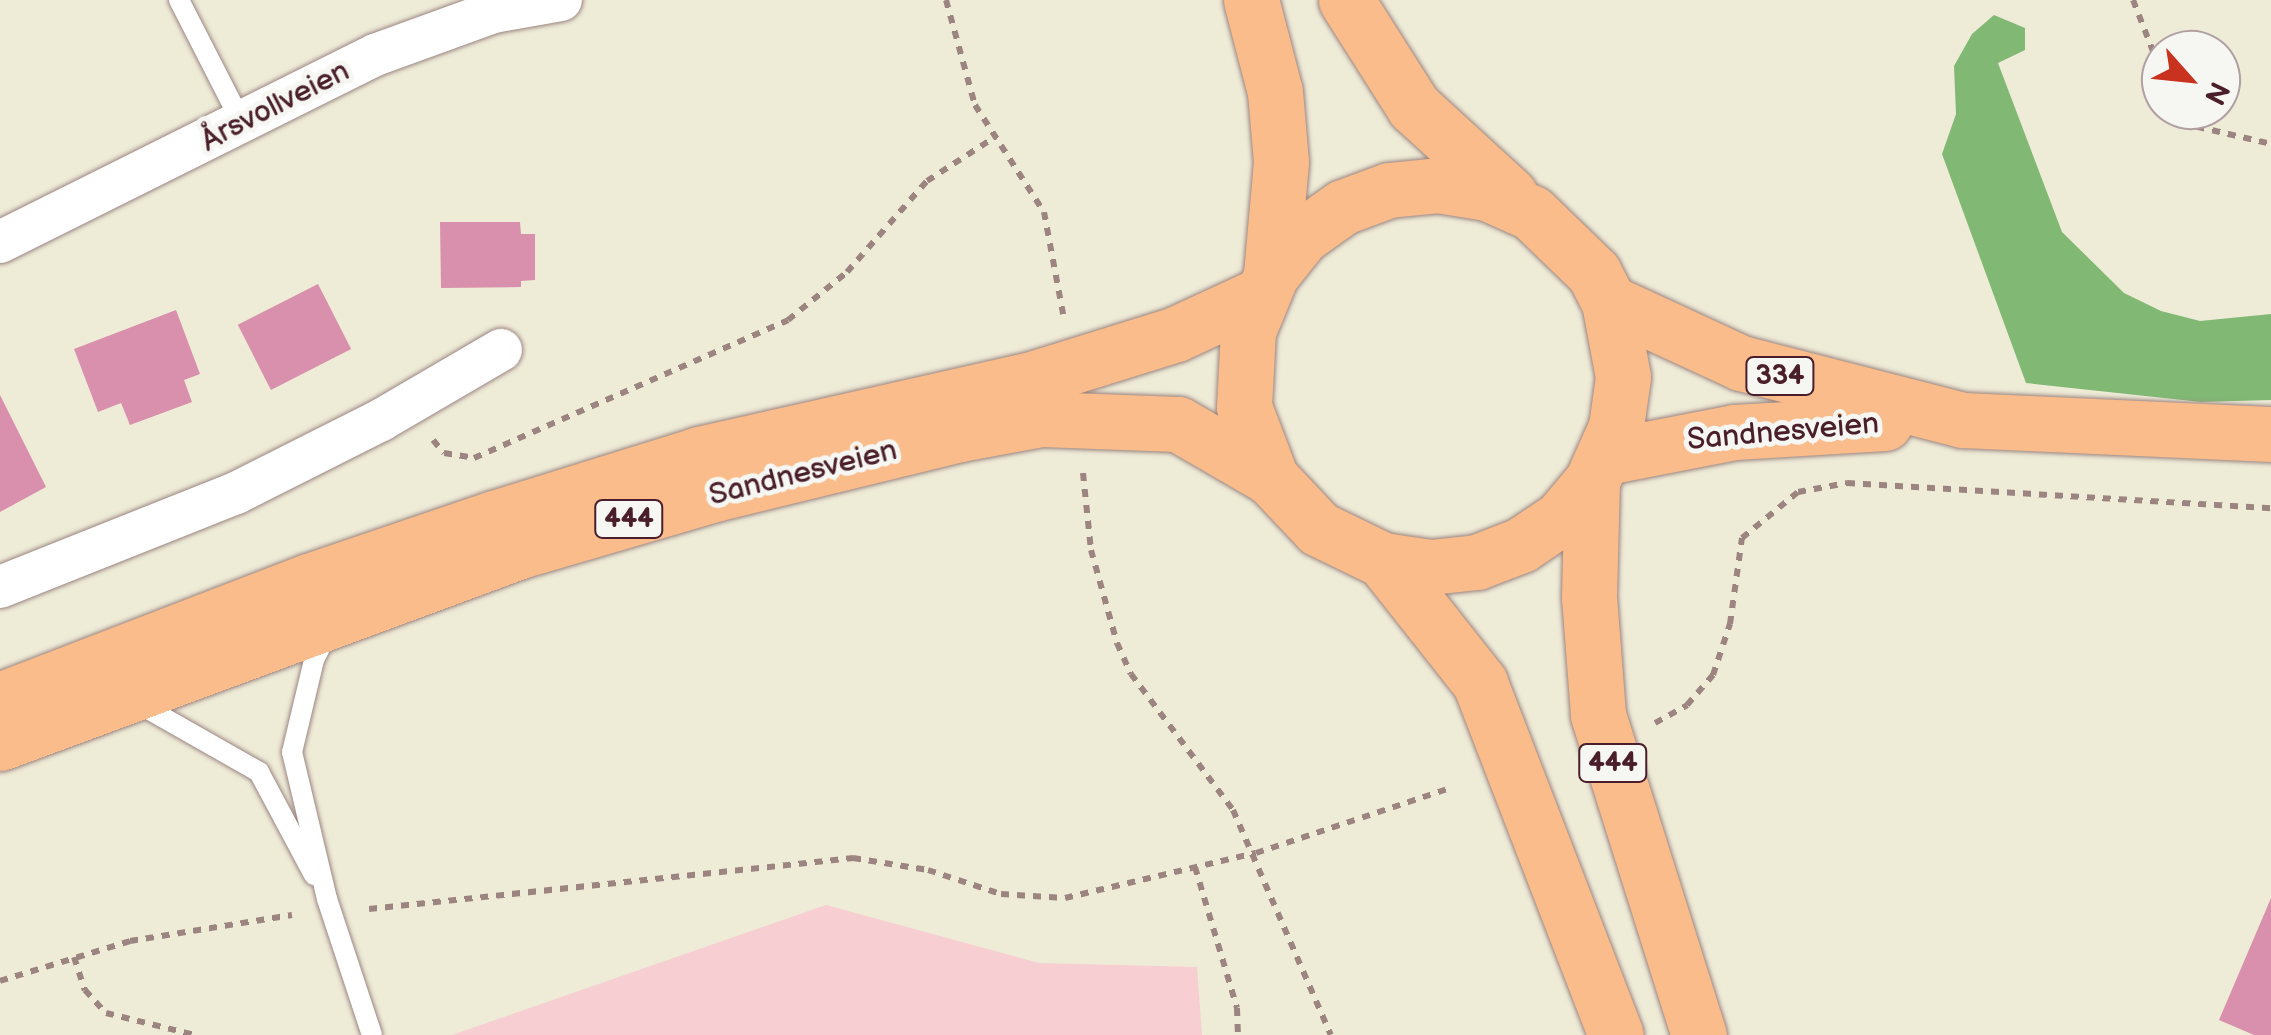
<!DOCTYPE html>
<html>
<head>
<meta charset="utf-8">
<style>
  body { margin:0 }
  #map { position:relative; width:2271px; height:1035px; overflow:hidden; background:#eeebd7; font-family:"Balsamiq Sans",sans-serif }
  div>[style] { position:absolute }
  .built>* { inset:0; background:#f7cfd2 }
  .forest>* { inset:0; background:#81b874 }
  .building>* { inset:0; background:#d990ac; transform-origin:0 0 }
  .path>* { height:6px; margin-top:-3px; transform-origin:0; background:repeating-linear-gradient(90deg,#9c8581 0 8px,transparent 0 16px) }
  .roads { filter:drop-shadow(0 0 2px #9c8581) drop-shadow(0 0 2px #9c8581) }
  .lane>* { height:20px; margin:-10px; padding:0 10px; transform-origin:10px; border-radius:10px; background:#fff }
  .street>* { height:42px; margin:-21px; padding:0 21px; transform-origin:21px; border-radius:21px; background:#fff }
  .primary>* { height:55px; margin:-27.5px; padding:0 27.5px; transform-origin:27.5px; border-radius:27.5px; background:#f9bc8a }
  .highway>* { height:55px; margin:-27.5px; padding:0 27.5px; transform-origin:27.5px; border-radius:27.5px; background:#f9bc8a }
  span { translate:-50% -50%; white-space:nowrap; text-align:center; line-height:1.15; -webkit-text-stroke:10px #f6f6f2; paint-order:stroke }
  .shield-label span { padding:2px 8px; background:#f6f6f2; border:2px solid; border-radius:8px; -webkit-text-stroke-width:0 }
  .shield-label { font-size:28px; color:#4a1f2b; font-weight:700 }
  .street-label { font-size:30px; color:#4a1f2b }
  .north { position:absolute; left:2141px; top:30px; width:100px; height:100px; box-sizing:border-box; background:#f6f6f2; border:2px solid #b1a0a2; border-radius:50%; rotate:117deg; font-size:28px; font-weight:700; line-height:40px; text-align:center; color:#4a1f2b }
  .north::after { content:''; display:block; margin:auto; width:35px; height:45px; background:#c8321e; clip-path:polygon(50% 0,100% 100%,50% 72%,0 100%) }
</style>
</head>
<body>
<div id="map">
  <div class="built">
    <i style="clip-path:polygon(826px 905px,1039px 963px,1197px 967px,1202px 1035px,452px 1035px)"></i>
  </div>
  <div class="forest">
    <i style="clip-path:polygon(1994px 15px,2025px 28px,2025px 50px,1998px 63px,2062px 232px,2124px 293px,2161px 311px,2200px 321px,2271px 314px,2271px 400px,2201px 402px,2026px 383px,1942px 154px,1956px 114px,1954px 66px,1972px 34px)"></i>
  </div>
  <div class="building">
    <i style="clip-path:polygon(440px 222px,520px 222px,521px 234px,535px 234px,535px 280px,521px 281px,521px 287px,441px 288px)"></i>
    <i style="left:318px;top:284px;width:73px;height:90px;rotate:63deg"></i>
    <i style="clip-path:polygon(176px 310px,200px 374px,184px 380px,192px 402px,130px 425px,121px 403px,98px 412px,74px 349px)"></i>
    <i style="clip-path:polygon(0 395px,46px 487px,0 512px)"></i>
    <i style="clip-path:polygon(2271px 898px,2271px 1035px,2254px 1035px,2219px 1020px)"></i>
  </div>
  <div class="path">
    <i style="left:946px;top:0;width:109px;rotate:74.6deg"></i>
    <i style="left:975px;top:105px;width:127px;rotate:57.2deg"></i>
    <i style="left:1044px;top:212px;width:104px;rotate:79.4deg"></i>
    <i style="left:2133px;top:0;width:77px;rotate:68.7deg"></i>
    <i style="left:2176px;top:110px;width:14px;rotate:69deg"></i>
    <i style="left:2181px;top:123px;width:92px;rotate:13.1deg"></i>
    <i style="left:433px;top:440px;width:17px;rotate:50deg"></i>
    <i style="left:444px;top:453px;width:30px;rotate:9deg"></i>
    <i style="left:474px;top:458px;width:343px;rotate:-23.7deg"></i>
    <i style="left:788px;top:320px;width:76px;rotate:-39.1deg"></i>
    <i style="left:847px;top:272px;width:121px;rotate:-48.7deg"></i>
    <i style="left:927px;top:181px;width:81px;rotate:-32.9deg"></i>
    <i style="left:1083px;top:473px;width:77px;rotate:84.1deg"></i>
    <i style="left:1091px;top:550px;width:97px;rotate:74.4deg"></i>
    <i style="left:1117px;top:643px;width:34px;rotate:66deg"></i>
    <i style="left:1131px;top:674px;width:170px;rotate:53.1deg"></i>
    <i style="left:1233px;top:810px;width:245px;rotate:66.5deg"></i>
    <i style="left:1655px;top:723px;width:37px;rotate:-29deg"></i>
    <i style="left:1687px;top:705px;width:40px;rotate:-49deg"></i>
    <i style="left:1713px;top:675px;width:54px;rotate:-71.6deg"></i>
    <i style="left:1730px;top:624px;width:87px;rotate:-82.1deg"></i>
    <i style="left:1742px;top:538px;width:72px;rotate:-39.4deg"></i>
    <i style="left:1798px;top:492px;width:50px;rotate:-10.4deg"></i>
    <i style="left:1847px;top:483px;width:425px;rotate:3.4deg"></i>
    <i style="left:1195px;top:867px;width:147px;rotate:73.4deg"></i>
    <i style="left:1237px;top:1008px;width:27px;rotate:88deg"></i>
    <i style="left:369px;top:909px;width:487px;rotate:-6deg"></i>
    <i style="left:853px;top:858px;width:76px;rotate:9.1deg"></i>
    <i style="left:928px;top:870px;width:77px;rotate:18.2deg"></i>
    <i style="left:1001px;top:894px;width:64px;rotate:3.6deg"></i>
    <i style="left:1065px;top:898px;width:196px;rotate:-13.3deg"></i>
    <i style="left:1256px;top:853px;width:201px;rotate:-18.5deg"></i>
    <i style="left:74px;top:957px;width:35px;rotate:72deg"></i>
    <i style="left:85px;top:990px;width:31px;rotate:48deg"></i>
    <i style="left:106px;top:1013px;width:92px;rotate:13.9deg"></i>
    <i style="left:0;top:981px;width:136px;rotate:-17.1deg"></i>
    <i style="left:130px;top:941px;width:164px;rotate:-9.1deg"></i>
  </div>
  <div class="roads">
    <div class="lane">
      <i style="left:179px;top:0;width:138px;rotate:62.9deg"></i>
      <i style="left:327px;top:634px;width:29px;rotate:117deg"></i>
      <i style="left:314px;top:660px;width:95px;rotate:103.4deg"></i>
      <i style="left:292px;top:752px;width:151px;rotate:76.6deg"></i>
      <i style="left:327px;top:899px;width:143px;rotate:71.7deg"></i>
      <i style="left:134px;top:701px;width:144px;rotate:29.6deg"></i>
      <i style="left:259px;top:772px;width:117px;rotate:61.9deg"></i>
    </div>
    <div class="street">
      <i style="left:0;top:242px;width:419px;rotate:-26.5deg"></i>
      <i style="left:375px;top:55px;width:126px;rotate:-20deg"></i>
      <i style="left:493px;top:12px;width:69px;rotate:-10deg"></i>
      <i style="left:0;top:587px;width:254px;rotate:-21.7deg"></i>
      <i style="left:236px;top:493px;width:162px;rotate:-26.7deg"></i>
      <i style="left:381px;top:420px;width:139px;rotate:-30.3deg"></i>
    </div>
    <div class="primary">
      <i style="left:1609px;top:302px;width:145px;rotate:24.8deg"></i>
      <i style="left:1741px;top:363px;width:229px;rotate:14.4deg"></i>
      <i style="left:1963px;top:420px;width:308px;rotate:2.6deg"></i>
      <i style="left:1606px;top:457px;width:131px;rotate:-11deg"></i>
      <i style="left:1735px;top:432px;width:150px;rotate:-3.4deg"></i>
    </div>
    <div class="highway">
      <i style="left:1251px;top:0;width:95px;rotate:75.4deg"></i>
      <i style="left:1275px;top:92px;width:70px;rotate:85.1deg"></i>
      <i style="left:1281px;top:162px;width:113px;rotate:95.1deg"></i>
      <i style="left:1346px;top:0;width:127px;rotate:57.6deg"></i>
      <i style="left:1414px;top:107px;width:130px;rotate:42.5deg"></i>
      <i style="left:1592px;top:481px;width:48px;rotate:130deg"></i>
      <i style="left:1561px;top:518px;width:48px;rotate:146deg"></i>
      <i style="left:1521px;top:545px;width:47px;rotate:158.9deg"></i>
      <i style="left:1477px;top:562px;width:47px;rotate:173.9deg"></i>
      <i style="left:1430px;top:567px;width:48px;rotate:-171.5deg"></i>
      <i style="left:1383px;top:560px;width:71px;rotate:-154.2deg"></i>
      <i style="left:1319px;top:529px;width:70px;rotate:-133.3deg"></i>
      <i style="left:1271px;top:478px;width:76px;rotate:-110.8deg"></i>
      <i style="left:1244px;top:407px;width:76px;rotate:-87deg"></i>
      <i style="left:1248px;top:331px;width:61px;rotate:-67.7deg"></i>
      <i style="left:1271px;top:275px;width:50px;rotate:-51.5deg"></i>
      <i style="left:1302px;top:236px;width:50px;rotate:-35.3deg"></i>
      <i style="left:1343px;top:207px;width:49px;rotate:-20.3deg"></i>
      <i style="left:1389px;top:190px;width:49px;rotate:-5.8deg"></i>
      <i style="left:1438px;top:185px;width:50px;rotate:9.3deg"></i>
      <i style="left:1487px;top:193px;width:49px;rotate:24deg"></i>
      <i style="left:1532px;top:213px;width:86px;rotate:44.1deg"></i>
      <i style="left:1594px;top:273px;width:33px;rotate:63deg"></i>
      <i style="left:1609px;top:302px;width:76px;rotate:79.4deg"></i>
      <i style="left:1623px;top:377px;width:50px;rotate:98deg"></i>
      <i style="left:1616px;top:427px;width:59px;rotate:114deg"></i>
      <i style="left:1592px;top:481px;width:116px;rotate:91.5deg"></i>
      <i style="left:1589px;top:597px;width:118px;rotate:85.6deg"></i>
      <i style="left:1598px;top:715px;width:336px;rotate:72.5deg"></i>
      <i style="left:1383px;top:560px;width:157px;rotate:51.7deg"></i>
      <i style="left:1480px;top:683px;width:377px;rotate:68.9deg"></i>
      <i style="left:0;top:700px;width:331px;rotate:-21.1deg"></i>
      <i style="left:309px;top:581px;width:195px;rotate:-18.8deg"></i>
      <i style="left:494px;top:518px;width:215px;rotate:-17.3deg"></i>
      <i style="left:699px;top:454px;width:344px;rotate:-12.7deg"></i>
      <i style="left:1035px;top:378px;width:148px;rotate:-17.3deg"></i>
      <i style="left:1176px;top:334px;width:93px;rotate:-24.9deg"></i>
      <i style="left:0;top:743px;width:554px;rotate:-20.27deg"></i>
      <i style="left:520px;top:551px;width:206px;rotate:-16.3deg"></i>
      <i style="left:718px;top:493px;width:249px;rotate:-13.7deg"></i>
      <i style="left:960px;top:434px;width:83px;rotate:-10.4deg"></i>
      <i style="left:1042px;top:419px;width:136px;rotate:2.1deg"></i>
      <i style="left:1178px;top:424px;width:108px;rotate:30.1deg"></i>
    </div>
  </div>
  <div class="shield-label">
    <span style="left:1780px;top:376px">334</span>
    <span style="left:629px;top:519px">444</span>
    <span style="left:1613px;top:763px">444</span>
  </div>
  <div class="street-label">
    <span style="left:275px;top:106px;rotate:-27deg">Årsvollveien</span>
    <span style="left:1783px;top:432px;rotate:-5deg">Sandnesveien</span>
    <span style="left:803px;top:473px;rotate:-14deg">Sandnesveien</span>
  </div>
  <div class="north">N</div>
</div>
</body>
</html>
